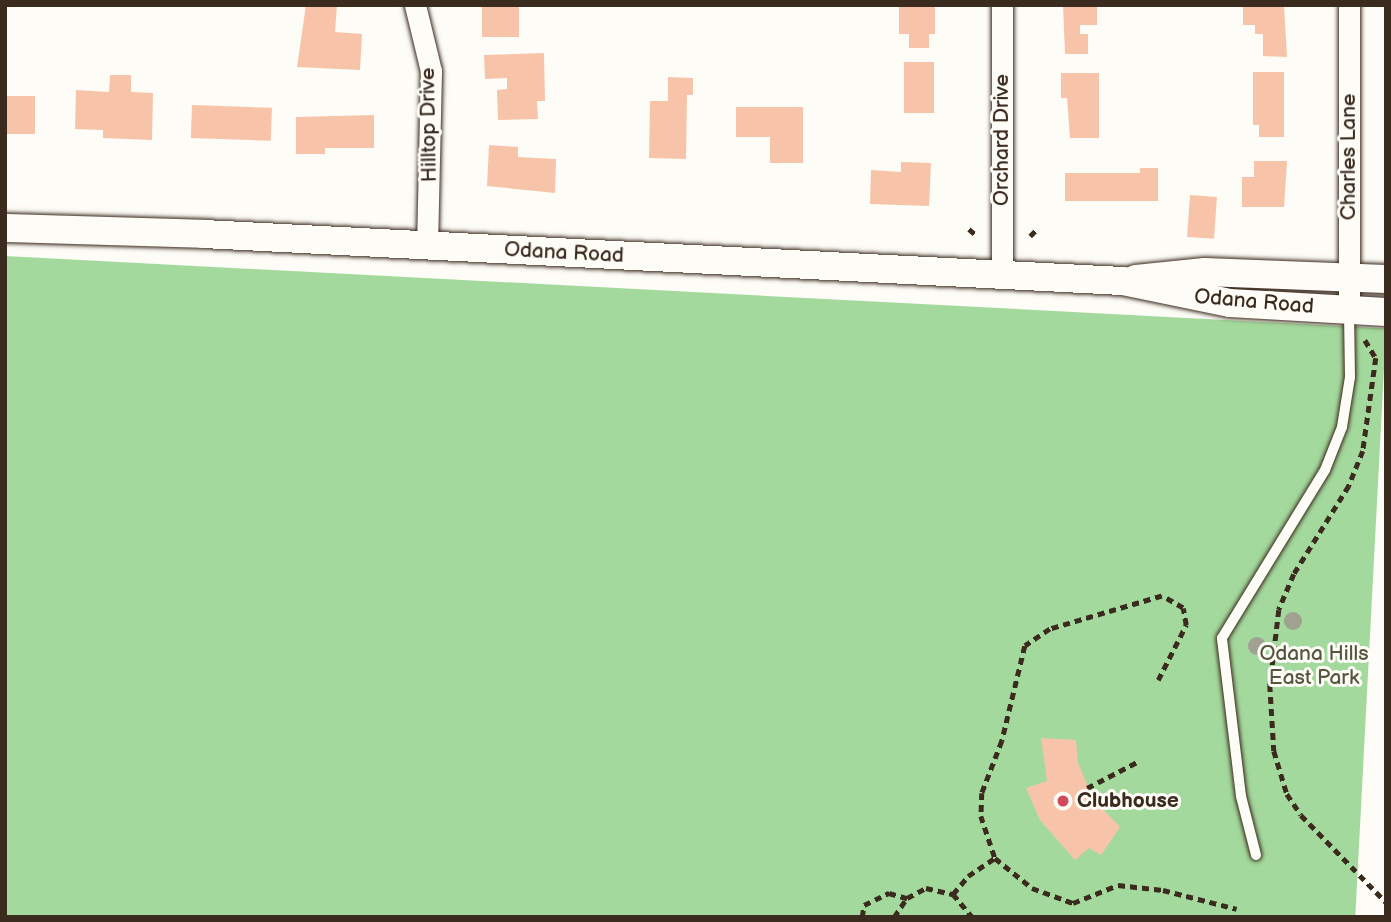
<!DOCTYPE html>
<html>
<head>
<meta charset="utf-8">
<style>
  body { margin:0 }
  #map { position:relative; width:1391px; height:922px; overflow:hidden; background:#fdfcf7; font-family:"Balsamiq Sans",sans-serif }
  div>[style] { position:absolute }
  .green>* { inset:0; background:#a4d99d; transform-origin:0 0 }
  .building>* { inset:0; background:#f8c4a9; transform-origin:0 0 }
  .path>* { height:4.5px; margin-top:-2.25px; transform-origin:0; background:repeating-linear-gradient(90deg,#3b2a1e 0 7px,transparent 0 12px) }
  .roads { filter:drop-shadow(0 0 2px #3b2a1e) drop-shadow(0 0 2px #3b2a1e) }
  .service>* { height:10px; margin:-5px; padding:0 5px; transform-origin:5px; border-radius:5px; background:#fdfcf7 }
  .minor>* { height:21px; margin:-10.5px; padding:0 10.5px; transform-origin:10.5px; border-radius:10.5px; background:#fdfcf7 }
  .tertiary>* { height:28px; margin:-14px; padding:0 14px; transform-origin:14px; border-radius:14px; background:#fdfcf7 }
  .trees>* { width:18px; height:18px; margin:-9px; border-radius:50%; background:#a1a191 }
  .dots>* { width:19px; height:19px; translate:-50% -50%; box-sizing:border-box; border:4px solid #fdfcf7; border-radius:50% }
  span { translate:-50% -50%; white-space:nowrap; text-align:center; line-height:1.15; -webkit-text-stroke:6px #fdfcf7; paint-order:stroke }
  .street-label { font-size:21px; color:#3b2a1e }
  .park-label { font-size:21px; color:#55563e }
  .poi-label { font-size:21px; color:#3b2a1e; font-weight:700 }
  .left { translate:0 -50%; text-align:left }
  .frame { position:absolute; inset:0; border:7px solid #3b2a1e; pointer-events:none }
</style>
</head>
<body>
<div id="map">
  <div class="green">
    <i style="left:5px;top:256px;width:1383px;height:661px;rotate:3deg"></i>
  </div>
  <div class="building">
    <i style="clip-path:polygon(306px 5px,337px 5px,335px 32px,362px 34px,360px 70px,297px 67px)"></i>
    <i style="left:482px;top:5px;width:37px;height:32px"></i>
    <i style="clip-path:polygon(899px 5px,935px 5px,935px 34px,929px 34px,929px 48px,909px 48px,909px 34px,899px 34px)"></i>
    <i style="clip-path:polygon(1063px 5px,1097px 5px,1097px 25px,1080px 25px,1080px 34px,1088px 34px,1088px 54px,1065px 54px)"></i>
    <i style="clip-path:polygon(1284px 5px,1287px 57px,1263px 56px,1263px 34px,1255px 34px,1255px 25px,1243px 25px,1243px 7px)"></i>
    <i style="clip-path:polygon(544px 53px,545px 101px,537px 101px,538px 119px,498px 120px,497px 90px,507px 89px,507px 78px,485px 79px,484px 55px)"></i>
    <i style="left:904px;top:62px;width:30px;height:51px"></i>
    <i style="clip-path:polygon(1253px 72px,1284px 72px,1284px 137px,1259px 137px,1259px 125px,1253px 125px)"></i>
    <i style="clip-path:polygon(1061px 73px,1099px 73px,1099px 138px,1070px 138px,1067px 98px,1061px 98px)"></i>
    <i style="clip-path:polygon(110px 75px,131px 75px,131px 92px,153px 93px,152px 140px,103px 138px,103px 130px,75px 129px,76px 90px,109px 92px)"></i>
    <i style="clip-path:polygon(668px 77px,693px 78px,693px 95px,687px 95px,686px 159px,649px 158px,650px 101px,668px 101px)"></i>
    <i style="left:5px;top:96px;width:30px;height:38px"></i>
    <i style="left:192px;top:105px;width:80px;height:33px;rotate:2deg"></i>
    <i style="clip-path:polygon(736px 107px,803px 107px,803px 163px,770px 163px,770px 137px,736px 137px)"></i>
    <i style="clip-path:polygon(374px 115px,374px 148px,325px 148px,325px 154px,296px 154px,296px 117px)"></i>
    <i style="clip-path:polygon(489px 145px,518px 147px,518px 157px,556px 159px,555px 193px,487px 186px)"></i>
    <i style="clip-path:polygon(1254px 161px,1287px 161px,1284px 207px,1242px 207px,1242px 177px,1254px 177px)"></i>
    <i style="clip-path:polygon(901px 162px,931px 163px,929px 206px,870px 204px,871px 170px,901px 172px)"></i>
    <i style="clip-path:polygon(1140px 168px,1158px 168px,1158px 201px,1065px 201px,1065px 173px,1140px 173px)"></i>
    <i style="left:1190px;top:195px;width:27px;height:42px;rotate:4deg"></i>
    <i style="clip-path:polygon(1041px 738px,1076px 740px,1078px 763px,1093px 799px,1120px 827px,1101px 855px,1089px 848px,1075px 860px,1040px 820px,1026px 788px,1047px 781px)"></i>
  </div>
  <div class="path">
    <i style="left:969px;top:229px;width:8px;rotate:40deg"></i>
    <i style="left:1030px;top:236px;width:8px;rotate:-45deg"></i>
    <i style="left:1365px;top:340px;width:21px;rotate:59deg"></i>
    <i style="left:1376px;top:358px;width:94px;rotate:98deg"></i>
    <i style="left:1363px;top:451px;width:38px;rotate:112deg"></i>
    <i style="left:1349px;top:486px;width:104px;rotate:122deg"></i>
    <i style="left:1294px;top:574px;width:39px;rotate:113deg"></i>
    <i style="left:1279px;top:610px;width:76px;rotate:96.8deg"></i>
    <i style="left:1270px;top:685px;width:66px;rotate:86.5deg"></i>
    <i style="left:1274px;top:751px;width:45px;rotate:73.2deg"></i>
    <i style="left:1287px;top:794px;width:25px;rotate:56deg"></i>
    <i style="left:1301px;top:815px;width:122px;rotate:45.7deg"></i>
    <i style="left:1158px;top:680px;width:62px;rotate:-63deg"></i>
    <i style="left:1186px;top:625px;width:17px;rotate:-100deg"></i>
    <i style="left:1183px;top:608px;width:24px;rotate:-150deg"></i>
    <i style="left:1162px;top:596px;width:117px;rotate:163.6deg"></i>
    <i style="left:1050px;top:629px;width:30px;rotate:146deg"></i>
    <i style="left:1025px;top:646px;width:98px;rotate:103.6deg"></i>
    <i style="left:1002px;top:741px;width:56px;rotate:111deg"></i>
    <i style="left:982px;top:793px;width:23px;rotate:92deg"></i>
    <i style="left:981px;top:816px;width:44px;rotate:71.6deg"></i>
    <i style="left:995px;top:858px;width:48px;rotate:39deg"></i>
    <i style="left:1032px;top:888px;width:44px;rotate:20.1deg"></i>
    <i style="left:1073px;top:903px;width:48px;rotate:-21.8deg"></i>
    <i style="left:1118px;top:885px;width:45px;rotate:6.3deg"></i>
    <i style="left:1163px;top:890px;width:76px;rotate:14.4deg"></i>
    <i style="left:1087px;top:788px;width:59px;rotate:-27.4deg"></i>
    <i style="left:953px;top:894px;width:23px;rotate:-50deg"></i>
    <i style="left:968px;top:876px;width:32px;rotate:-34deg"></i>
    <i style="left:862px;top:917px;width:12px;rotate:-81deg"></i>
    <i style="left:864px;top:905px;width:28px;rotate:-26deg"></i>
    <i style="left:889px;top:893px;width:19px;rotate:16deg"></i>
    <i style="left:894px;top:917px;width:23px;rotate:-56deg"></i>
    <i style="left:907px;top:898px;width:21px;rotate:-28deg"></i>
    <i style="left:926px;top:888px;width:28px;rotate:13deg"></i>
    <i style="left:953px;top:894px;width:30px;rotate:50deg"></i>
  </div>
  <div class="roads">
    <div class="service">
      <i style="left:1256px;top:855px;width:61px;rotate:-104.3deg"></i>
      <i style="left:1241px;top:796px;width:159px;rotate:-96.9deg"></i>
      <i style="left:1222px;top:638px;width:197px;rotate:-58.5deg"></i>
      <i style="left:1325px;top:470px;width:46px;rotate:-68.4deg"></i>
      <i style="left:1342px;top:427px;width:51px;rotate:-80.9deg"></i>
      <i style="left:1350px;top:377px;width:64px;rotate:-90.9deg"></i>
    </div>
    <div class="minor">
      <i style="left:415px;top:5px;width:68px;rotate:76.4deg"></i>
      <i style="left:431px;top:71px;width:175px;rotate:91.3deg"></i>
      <i style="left:1002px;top:5px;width:270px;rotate:90deg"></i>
      <i style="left:1349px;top:310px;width:305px;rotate:-90deg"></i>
    </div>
    <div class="tertiary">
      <i style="left:5px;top:228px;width:199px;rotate:1.7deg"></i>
      <i style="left:204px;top:234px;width:920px;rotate:2.93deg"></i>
      <i style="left:1123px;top:281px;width:109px;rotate:11.6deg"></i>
      <i style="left:1230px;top:303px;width:156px;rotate:3.3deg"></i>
      <i style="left:1136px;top:279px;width:69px;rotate:-5.8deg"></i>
      <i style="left:1205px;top:272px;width:181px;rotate:2.2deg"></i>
    </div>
  </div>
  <div class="trees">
    <i style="left:1293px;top:621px"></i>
    <i style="left:1257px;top:646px"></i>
  </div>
  <div class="dots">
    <i style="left:1063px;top:801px;background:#d1495b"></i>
  </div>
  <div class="street-label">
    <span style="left:429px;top:125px;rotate:-91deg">Hilltop Drive</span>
    <span style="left:1002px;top:140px;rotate:-90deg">Orchard Drive</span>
    <span style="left:1349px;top:157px;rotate:-90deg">Charles Lane</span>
    <span style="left:564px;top:253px;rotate:3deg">Odana Road</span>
    <span style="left:1254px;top:302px;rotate:5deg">Odana Road</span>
  </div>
  <div class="park-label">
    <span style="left:1314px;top:666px">Odana Hills<br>East Park</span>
  </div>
  <div class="poi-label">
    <span class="left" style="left:1077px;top:801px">Clubhouse</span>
  </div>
  <div class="frame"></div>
</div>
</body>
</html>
